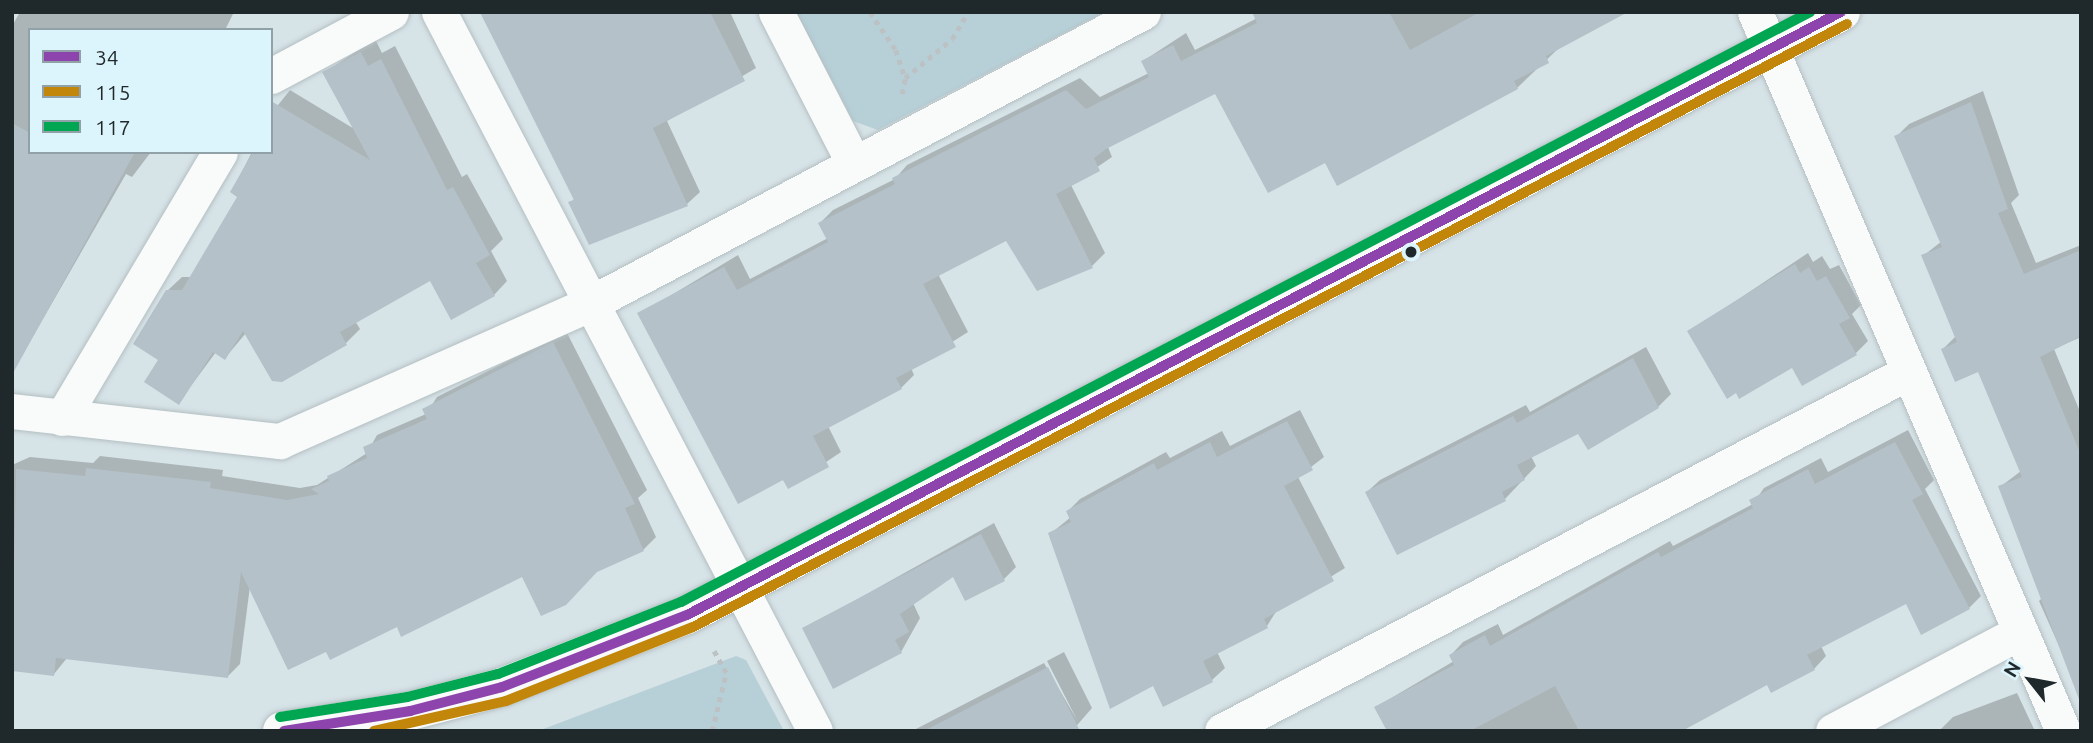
<!DOCTYPE html>
<html>
<head>
<meta charset="utf-8">
<style>
  body { margin:0 }
  #map { position:relative; width:2093px; height:743px; overflow:hidden; background:#d6e3e7; font-family:Ubuntu,sans-serif }
  div>[style] { position:absolute }
  .green>* { inset:0; background:#b7d0d8 }
  .shadow>* { inset:0; background:#0003 }
  .building>* { inset:0; background:#b4c1c8 }
  .path>* { height:4.5px; margin-top:-2.25px; transform-origin:0; background:repeating-linear-gradient(90deg,#bcc2c3 0 5px,transparent 0 10px) }
  .roads { filter:drop-shadow(0 0 2px #b4bfc2) drop-shadow(0 0 2px #b4bfc2) }
  .minor>* { height:35px; margin:-17.5px; padding:0 17.5px; transform-origin:17.5px; border-radius:17.5px; background:#f9fbfb }
  .tertiary>* { height:38px; margin:-19px; padding:0 19px; transform-origin:19px; border-radius:19px; background:#f9fbfb }
  .bus-1>* { height:10px; margin:-5px; padding:0 5px; transform-origin:5px; border-radius:5px; background:#8e44ad }
  .bus-2>* { height:10px; margin:-5px; padding:0 5px; transform-origin:5px; border-radius:5px; background:#c1860a }
  .bus-3>* { height:10px; margin:-5px; padding:0 5px; transform-origin:5px; border-radius:5px; background:#00a651 }
  .dots>* { width:19px; height:19px; translate:-50% -50%; box-sizing:border-box; border:4px solid #dcf4fb; border-radius:50% }
  span { translate:-50% -50%; white-space:nowrap; text-align:center; line-height:1.15; -webkit-text-stroke:5px #dcf4fb; paint-order:stroke }
  .frame { position:absolute; inset:0; border:14px solid #1f282a; pointer-events:none }
  .legend { position:absolute; left:28px; top:28px; width:245px; height:126px; box-sizing:border-box; background:#dcf4fb; border:2px solid #90a2a7; margin:0; padding:9px 12px; list-style:none; font-size:21px; color:#1f282a }
  .legend li { display:flex; align-items:center; gap:14px; height:35px }
  .legend b { width:35px; border:2px solid #90a2a7 }
  .north { position:absolute; left:1995px; top:645px; width:70px; height:70px; -webkit-text-stroke:5px #dcf4fb; paint-order:stroke; rotate:301deg; font-size:19px; font-weight:700; line-height:28px; text-align:center; color:#1f282a }
  .north::after { content:''; display:block; margin:auto; width:24px; height:32px; background:#1f282a; clip-path:polygon(50% 0,100% 100%,50% 72%,0 100%) }
</style>
</head>
<body>
<div id="map">
  <div class="green">
    <i style="clip-path:polygon(796px 12px,1104px 12px,878px 130px,853px 121px)"></i>
    <i style="clip-path:polygon(736px 656px,746px 660px,784px 731px,538px 731px)"></i>
  </div>
  <div class="shadow">
    <i style="clip-path:polygon(20px 12px,234px 12px,225px 30px,30px 30px,30px 152px,151px 152px,132px 177px,126px 174px,12px 373px,12px 26px)"></i>
    <i style="clip-path:polygon(480px 12px,730px 12px,756px 68px,667px 121px,700px 192px,687px 204px,570px 203px,575px 198px)"></i>
    <i style="clip-path:polygon(1269px 12px,1624px 12px,1560px 47px,1517px 88px,1326px 161px,1216px 92px,1108px 147px,1112px 157px,1071px 185px,1105px 253px,1092px 266px,1038px 288px,1006px 239px,938px 274px,968px 332px,911px 368px,914px 375px,901px 388px,828px 426px,841px 452px,789px 487px,640px 314px,738px 255px,750px 279px,828px 238px,820px 223px,833px 210px,895px 179px,907px 165px,1080px 78px,1100px 97px,1149px 73px,1143px 61px,1186px 33px,1195px 50px)"></i>
    <i style="clip-path:polygon(375px 39px,382px 53px,395px 46px,462px 177px,467px 174px,503px 239px,491px 251px,507px 281px,494px 295px,430px 279px,355px 321px,360px 329px,346px 343px,281px 380px,246px 333px,225px 358px,216px 352px,179px 402px,160px 359px,167px 291px,182px 277px,192px 277px,240px 196px,232px 191px,252px 152px,271px 152px,271px 114px,290px 90px,356px 130px,325px 72px)"></i>
    <i style="clip-path:polygon(1983px 91px,2019px 195px,2011px 203px,2036px 263px,2081px 245px,2081px 337px,2054px 349px,2081px 414px,2081px 695px,2039px 601px,2045px 595px,2000px 487px,2021px 471px,1979px 370px,1943px 349px,1955px 337px,1923px 256px,1942px 241px,1897px 136px,1909px 124px)"></i>
    <i style="clip-path:polygon(1808px 253px,1813px 262px,1822px 256px,1830px 269px,1839px 265px,1861px 305px,1852px 314px,1868px 341px,1856px 353px,1792px 365px,1689px 332px)"></i>
    <i style="clip-path:polygon(566px 331px,647px 490px,638px 498px,656px 537px,643px 550px,523px 575px,327px 650px,250px 586px,240px 664px,228px 676px,67px 658px,54px 674px,12px 668px,12px 465px,30px 457px,93px 463px,100px 456px,223px 470px,222px 476px,300px 488px,317px 485px,367px 453px,377px 435px,426px 414px,437px 397px)"></i>
    <i style="clip-path:polygon(1646px 347px,1671px 394px,1658px 407px,1579px 431px,1531px 456px,1536px 466px,1505px 499px,1367px 492px,1380px 480px,1526px 405px,1530px 412px)"></i>
    <i style="clip-path:polygon(1300px 410px,1324px 457px,1298px 477px,1345px 568px,1277px 610px,1267px 626px,1217px 652px,1225px 668px,1212px 680px,1154px 684px,1050px 534px,1071px 517px,1068px 511px,1080px 499px,1166px 452px,1170px 458px,1222px 431px,1230px 446px)"></i>
    <i style="clip-path:polygon(1908px 430px,1934px 480px,1925px 489px,1981px 596px,1969px 608px,1906px 601px,1821px 646px,1826px 656px,1814px 669px,1768px 683px,1678px 731px,1389px 731px,1376px 707px,1454px 661px,1451px 655px,1463px 642px,1498px 624px,1503px 635px,1670px 541px,1673px 546px,1753px 504px,1764px 488px,1821px 458px,1828px 472px)"></i>
    <i style="clip-path:polygon(994px 523px,1016px 567px,1004px 579px,954px 575px,913px 603px,920px 618px,901px 652px,804px 629px)"></i>
    <i style="clip-path:polygon(1064px 652px,1092px 708px,1072px 731px,912px 731px,1044px 663px,1077px 720px,1047px 661px)"></i>
    <i style="clip-path:polygon(2017px 693px,2035px 731px,1941px 729px,1953px 717px)"></i>
  </div>
  <div class="building">
    <i style="clip-path:polygon(480px 12px,710px 12px,745px 81px,653px 128px,688px 206px,589px 245px,568px 202px,574px 200px)"></i>
    <i style="clip-path:polygon(1252px 12px,1389px 12px,1410px 50px,1480px 12px,1628px 12px,1546px 56px,1549px 63px,1514px 81px,1518px 89px,1337px 186px,1325px 163px,1268px 193px,1215px 94px,1106px 149px,1094px 158px,1100px 171px,1056px 194px,1093px 268px,1037px 291px,1006px 241px,923px 284px,956px 347px,896px 378px,902px 389px,813px 436px,829px 467px,788px 489px,783px 480px,738px 504px,637px 313px,724px 267px,737px 290px,828px 242px,818px 223px,895px 184px,892px 178px,1066px 90px,1086px 109px,1149px 77px,1141px 61px,1173px 45px,1181px 61px,1257px 23px)"></i>
    <i style="clip-path:polygon(361px 52px,368px 66px,381px 59px,447px 190px,453px 187px,490px 255px,476px 263px,495px 296px,451px 320px,430px 281px,340px 332px,347px 345px,282px 382px,272px 381px,243px 331px,225px 360px,213px 352px,179px 405px,144px 382px,158px 360px,133px 344px,166px 290px,182px 290px,237px 197px,230px 192px,253px 152px,271px 152px,271px 101px,370px 160px,322px 72px)"></i>
    <i style="clip-path:polygon(1971px 102px,2008px 209px,1998px 213px,2024px 274px,2081px 250px,2081px 336px,2040px 357px,2081px 455px,2080px 702px,1998px 486px,2022px 477px,1978px 372px,1955px 382px,1941px 349px,1957px 342px,1921px 255px,1942px 247px,1894px 136px)"></i>
    <i style="clip-path:polygon(12px 123px,30px 133px,30px 152px,135px 152px,12px 375px)"></i>
    <i style="clip-path:polygon(1795px 264px,1800px 273px,1809px 267px,1817px 281px,1826px 276px,1850px 318px,1839px 324px,1857px 355px,1802px 386px,1792px 368px,1739px 399px,1736px 393px,1727px 399px,1687px 331px)"></i>
    <i style="clip-path:polygon(553px 342px,635px 504px,625px 508px,644px 551px,597px 572px,566px 605px,541px 616px,522px 577px,401px 637px,397px 627px,330px 660px,326px 652px,288px 670px,241px 572px,228px 678px,56px 658px,54px 676px,12px 671px,16px 469px,85px 476px,86px 468px,211px 482px,210px 488px,287px 500px,319px 494px,311px 489px,329px 481px,327px 476px,367px 458px,363px 447px,427px 419px,422px 409px)"></i>
    <i style="clip-path:polygon(1633px 358px,1659px 408px,1588px 450px,1578px 434px,1517px 465px,1525px 480px,1502px 492px,1506px 501px,1397px 555px,1365px 492px,1513px 416px,1517px 423px)"></i>
    <i style="clip-path:polygon(1287px 421px,1313px 470px,1284px 486px,1334px 581px,1264px 619px,1268px 628px,1203px 661px,1213px 682px,1163px 707px,1153px 686px,1110px 709px,1048px 533px,1071px 522px,1066px 511px,1154px 463px,1157px 470px,1210px 442px,1217px 457px)"></i>
    <i style="clip-path:polygon(1895px 442px,1923px 494px,1912px 500px,1970px 609px,1921px 635px,1906px 604px,1807px 655px,1815px 670px,1771px 693px,1767px 685px,1682px 731px,1579px 731px,1555px 686px,1470px 731px,1387px 731px,1374px 707px,1454px 665px,1449px 655px,1485px 635px,1490px 646px,1658px 552px,1661px 557px,1753px 508px,1749px 500px,1808px 469px,1815px 484px)"></i>
    <i style="clip-path:polygon(981px 534px,1005px 581px,965px 601px,953px 577px,900px 614px,909px 632px,895px 640px,902px 653px,833px 689px,802px 628px)"></i>
    <i style="clip-path:polygon(1048px 667px,1080px 731px,924px 731px)"></i>
  </div>
  <div class="path">
    <i style="left:870px;top:12px;width:46px;rotate:55.6deg"></i>
    <i style="left:896px;top:50px;width:28px;rotate:72deg"></i>
    <i style="left:902px;top:94px;width:16px;rotate:-79deg"></i>
    <i style="left:905px;top:78px;width:61px;rotate:-39.7deg"></i>
    <i style="left:952px;top:39px;width:31px;rotate:-59deg"></i>
    <i style="left:712px;top:731px;width:60px;rotate:-76.4deg"></i>
    <i style="left:726px;top:673px;width:25px;rotate:-119deg"></i>
  </div>
  <div class="roads">
    <div class="minor">
      <i style="left:439px;top:12px;width:811px;rotate:62.39deg"></i>
      <i style="left:776px;top:12px;width:171px;rotate:62.8deg"></i>
      <i style="left:1755px;top:12px;width:782px;rotate:66.81deg"></i>
      <i style="left:271px;top:76px;width:136px;rotate:-28.1deg"></i>
      <i style="left:12px;top:411px;width:270px;rotate:6.4deg"></i>
      <i style="left:280px;top:441px;width:340px;rotate:-23.9deg"></i>
      <i style="left:591px;top:303px;width:624px;rotate:-27.8deg"></i>
      <i style="left:62px;top:418px;width:309px;rotate:-59.3deg"></i>
      <i style="left:1222px;top:731px;width:771px;rotate:-27.6deg"></i>
      <i style="left:1833px;top:731px;width:212px;rotate:-27.9deg"></i>
    </div>
    <div class="tertiary">
      <i style="left:282px;top:731px;width:130px;rotate:-8.9deg"></i>
      <i style="left:410px;top:711px;width:95px;rotate:-14.6deg"></i>
      <i style="left:502px;top:687px;width:199px;rotate:-21.3deg"></i>
      <i style="left:687px;top:615px;width:1302px;rotate:-27.59deg"></i>
    </div>
  </div>
  <div class="bus-1">
    <i style="left:284px;top:731px;width:128px;rotate:-9deg"></i>
    <i style="left:410px;top:711px;width:95px;rotate:-14.6deg"></i>
    <i style="left:502px;top:687px;width:199px;rotate:-21.3deg"></i>
    <i style="left:687px;top:615px;width:1302px;rotate:-27.59deg"></i>
  </div>
  <div class="bus-2">
    <i style="left:374px;top:731px;width:135px;rotate:-12.8deg"></i>
    <i style="left:506px;top:701px;width:201px;rotate:-21.6deg"></i>
    <i style="left:693px;top:627px;width:1302px;rotate:-27.59deg"></i>
  </div>
  <div class="bus-3">
    <i style="left:280px;top:717px;width:129px;rotate:-8.9deg"></i>
    <i style="left:407px;top:697px;width:94px;rotate:-14.2deg"></i>
    <i style="left:498px;top:674px;width:197px;rotate:-21.5deg"></i>
    <i style="left:681px;top:602px;width:1274px;rotate:-27.59deg"></i>
  </div>
  <div class="dots">
    <i style="left:1411px;top:252px;background:#1f282a"></i>
  </div>
  <div class="frame"></div>
  <ul class="legend">
  <li><b style="height:9px;background:#8e44ad"></b>34</li>
  <li><b style="height:9px;background:#c1860a"></b>115</li>
  <li><b style="height:9px;background:#00a651"></b>117</li>
  </ul>
  <div class="north">N</div>
</div>
</body>
</html>
